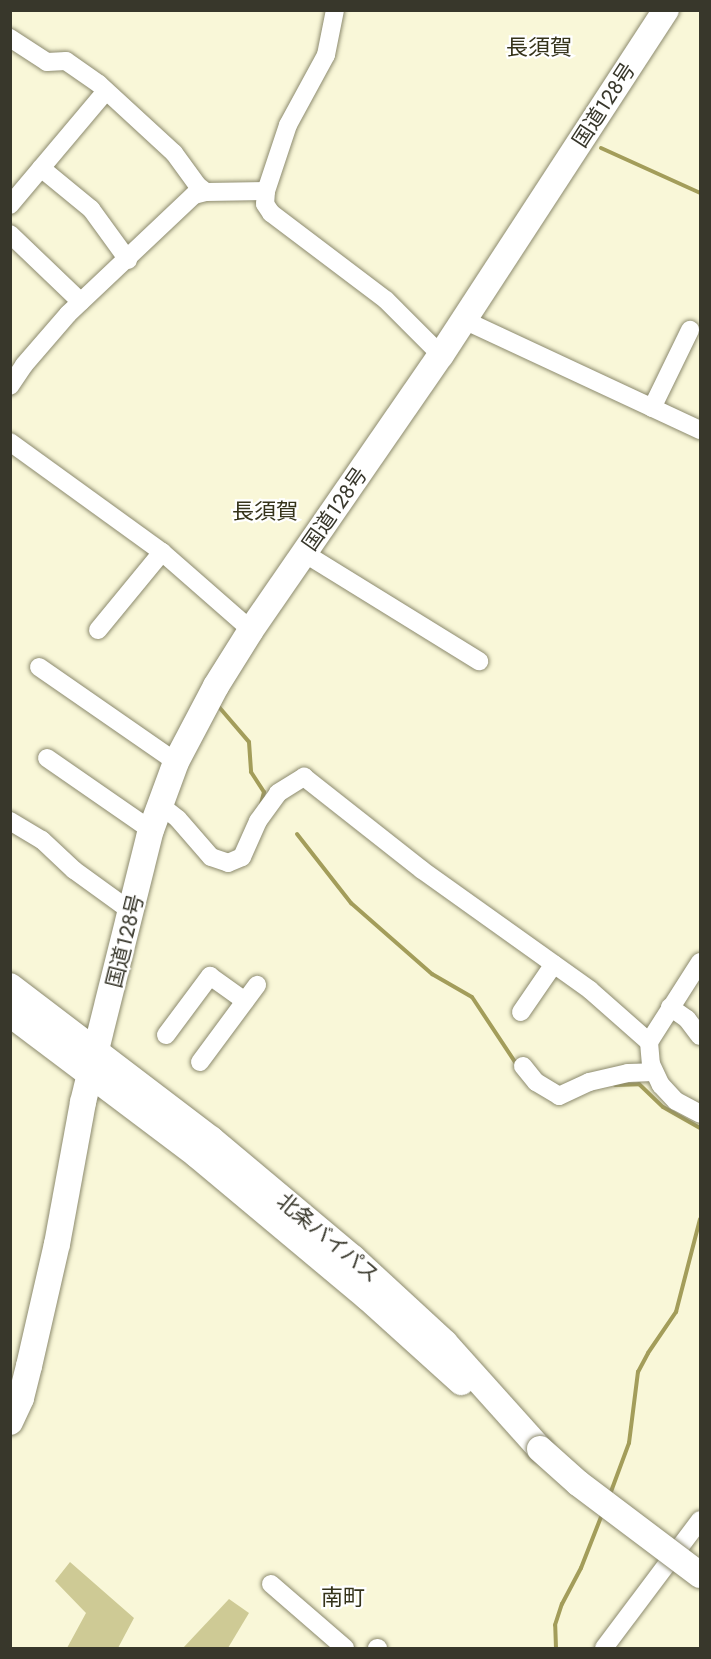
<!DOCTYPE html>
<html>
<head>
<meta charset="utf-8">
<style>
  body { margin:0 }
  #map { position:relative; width:711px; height:1659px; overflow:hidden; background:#f9f7d8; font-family:Jost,"Noto Sans JP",sans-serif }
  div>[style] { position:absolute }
  .green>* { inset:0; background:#ceca95 }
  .stream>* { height:4px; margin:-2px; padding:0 2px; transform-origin:2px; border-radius:2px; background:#a39d5a }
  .roads { filter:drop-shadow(0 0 2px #8c8a6e) drop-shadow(0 0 2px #8c8a6e) }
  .minor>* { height:18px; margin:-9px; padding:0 9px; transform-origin:9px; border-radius:9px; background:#fff }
  .highway>* { height:26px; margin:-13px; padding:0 13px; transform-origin:13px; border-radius:13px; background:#fff }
  .bridges { filter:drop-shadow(0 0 2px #8c8a6e) drop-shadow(0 0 2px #8c8a6e) }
  .highway-bridge>* { height:26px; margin:-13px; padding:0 13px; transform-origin:13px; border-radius:13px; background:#fff }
  span { translate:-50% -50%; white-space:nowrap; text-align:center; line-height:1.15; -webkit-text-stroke:4.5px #fff; paint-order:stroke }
  .street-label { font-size:21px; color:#38372b }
  .neighbourhood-label { font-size:22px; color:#35331a }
  .frame { position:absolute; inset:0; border:12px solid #38372b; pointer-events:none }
</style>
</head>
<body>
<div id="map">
  <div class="green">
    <i style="clip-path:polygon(70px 1562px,134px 1618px,118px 1648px,67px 1648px,86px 1613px,55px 1581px)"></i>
    <i style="clip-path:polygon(229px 1599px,249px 1613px,228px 1648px,183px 1648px)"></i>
  </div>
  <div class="stream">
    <i style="left:601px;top:148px;width:109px;rotate:24.4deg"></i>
    <i style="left:219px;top:707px;width:46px;rotate:49.4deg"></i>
    <i style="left:249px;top:742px;width:30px;rotate:86deg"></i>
    <i style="left:251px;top:772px;width:24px;rotate:57deg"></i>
    <i style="left:264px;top:792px;width:12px;rotate:104deg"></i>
    <i style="left:297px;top:834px;width:88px;rotate:52deg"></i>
    <i style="left:351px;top:903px;width:108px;rotate:41.2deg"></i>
    <i style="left:432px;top:974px;width:46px;rotate:29.9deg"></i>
    <i style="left:472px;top:997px;width:82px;rotate:56.5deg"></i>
    <i style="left:615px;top:1085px;width:24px;rotate:-2deg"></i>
    <i style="left:639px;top:1084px;width:33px;rotate:44deg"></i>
    <i style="left:663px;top:1107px;width:43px;rotate:29.6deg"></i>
    <i style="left:609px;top:1497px;width:58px;rotate:-69.7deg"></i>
    <i style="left:629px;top:1443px;width:72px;rotate:-82.8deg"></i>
    <i style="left:638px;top:1372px;width:21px;rotate:-62deg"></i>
    <i style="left:648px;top:1353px;width:50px;rotate:-55.7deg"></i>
    <i style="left:676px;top:1312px;width:96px;rotate:-75.5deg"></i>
    <i style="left:556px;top:1648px;width:23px;rotate:-92deg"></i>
    <i style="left:555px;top:1625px;width:22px;rotate:-72deg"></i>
    <i style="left:562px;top:1604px;width:41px;rotate:-62.2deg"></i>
    <i style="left:581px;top:1568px;width:60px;rotate:-68.6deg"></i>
  </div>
  <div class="roads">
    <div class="minor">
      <i style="left:335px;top:10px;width:46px;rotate:101.3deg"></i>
      <i style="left:326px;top:55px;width:80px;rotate:118.5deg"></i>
      <i style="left:288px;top:125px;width:70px;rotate:108.4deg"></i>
      <i style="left:266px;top:191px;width:13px;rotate:94deg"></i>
      <i style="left:265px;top:204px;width:11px;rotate:56deg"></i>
      <i style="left:271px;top:213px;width:144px;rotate:37.1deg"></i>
      <i style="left:386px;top:300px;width:78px;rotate:45deg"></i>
      <i style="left:10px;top:38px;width:44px;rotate:33deg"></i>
      <i style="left:47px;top:62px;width:19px;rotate:-3deg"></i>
      <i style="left:66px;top:61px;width:40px;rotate:34.9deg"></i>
      <i style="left:99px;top:84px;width:102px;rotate:42.6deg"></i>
      <i style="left:174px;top:153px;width:39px;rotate:54deg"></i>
      <i style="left:197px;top:185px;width:11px;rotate:38deg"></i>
      <i style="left:206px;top:192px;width:60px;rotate:-1deg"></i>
      <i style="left:41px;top:168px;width:65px;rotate:39.4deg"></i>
      <i style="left:91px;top:209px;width:63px;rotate:54deg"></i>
      <i style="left:10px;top:205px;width:149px;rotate:-49.9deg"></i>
      <i style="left:10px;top:234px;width:98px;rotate:43.8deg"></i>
      <i style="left:464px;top:320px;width:260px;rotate:25deg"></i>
      <i style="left:10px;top:386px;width:25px;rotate:-56deg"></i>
      <i style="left:24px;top:365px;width:67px;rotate:-49.2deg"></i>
      <i style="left:68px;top:314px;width:173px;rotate:-43.4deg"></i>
      <i style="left:194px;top:195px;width:12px;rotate:-14deg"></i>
      <i style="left:652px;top:408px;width:87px;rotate:-64deg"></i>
      <i style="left:10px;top:442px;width:188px;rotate:35.9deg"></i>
      <i style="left:162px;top:552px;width:118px;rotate:41.2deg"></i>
      <i style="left:304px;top:553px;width:206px;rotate:31.7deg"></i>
      <i style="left:98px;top:630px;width:101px;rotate:-50.6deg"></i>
      <i style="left:39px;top:667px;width:167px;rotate:34.7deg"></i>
      <i style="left:47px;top:758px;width:126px;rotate:34.7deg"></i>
      <i style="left:159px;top:804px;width:24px;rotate:38deg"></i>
      <i style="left:178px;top:819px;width:50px;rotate:49deg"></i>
      <i style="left:211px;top:857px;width:18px;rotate:19deg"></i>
      <i style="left:228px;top:863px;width:15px;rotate:-23deg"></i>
      <i style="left:242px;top:857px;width:39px;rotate:-66deg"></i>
      <i style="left:258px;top:821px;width:34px;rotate:-54deg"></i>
      <i style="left:278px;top:793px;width:31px;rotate:-32deg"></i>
      <i style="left:304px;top:777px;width:150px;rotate:38.2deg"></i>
      <i style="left:422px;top:870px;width:206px;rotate:35.5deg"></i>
      <i style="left:590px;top:990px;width:79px;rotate:41.4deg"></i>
      <i style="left:10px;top:821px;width:37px;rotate:31deg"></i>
      <i style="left:42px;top:840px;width:44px;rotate:43.2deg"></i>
      <i style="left:74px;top:870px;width:72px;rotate:35.9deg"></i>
      <i style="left:700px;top:962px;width:95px;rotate:122.5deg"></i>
      <i style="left:649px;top:1042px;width:22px;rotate:85deg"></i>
      <i style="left:651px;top:1064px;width:23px;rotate:65deg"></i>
      <i style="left:661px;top:1085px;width:22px;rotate:47deg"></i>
      <i style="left:676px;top:1101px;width:27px;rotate:28deg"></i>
      <i style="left:670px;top:1007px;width:21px;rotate:35deg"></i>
      <i style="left:687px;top:1019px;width:21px;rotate:53deg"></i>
      <i style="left:521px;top:1012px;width:58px;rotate:-55.5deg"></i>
      <i style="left:166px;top:1035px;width:74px;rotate:-53.3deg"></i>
      <i style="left:210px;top:976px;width:43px;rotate:35.5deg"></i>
      <i style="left:200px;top:1062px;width:96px;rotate:-53.5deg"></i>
      <i style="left:523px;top:1066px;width:21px;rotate:51deg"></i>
      <i style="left:536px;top:1082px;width:27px;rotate:31deg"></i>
      <i style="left:559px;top:1096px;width:33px;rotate:-25deg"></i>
      <i style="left:589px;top:1082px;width:40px;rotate:-13deg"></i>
      <i style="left:628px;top:1073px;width:25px;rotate:-2deg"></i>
      <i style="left:271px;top:1584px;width:98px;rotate:40.9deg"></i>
      <i style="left:377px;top:1648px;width:1px"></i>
      <i style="left:604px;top:1648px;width:160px;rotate:-53.1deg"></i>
    </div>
    <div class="highway">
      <i style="left:10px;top:986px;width:253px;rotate:37.3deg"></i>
      <i style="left:211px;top:1139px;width:185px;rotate:40deg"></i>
      <i style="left:353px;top:1258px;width:125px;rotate:42.7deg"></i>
      <i style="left:445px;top:1343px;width:142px;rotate:48.1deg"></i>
      <i style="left:10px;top:1014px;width:234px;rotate:37deg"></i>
      <i style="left:197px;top:1155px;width:222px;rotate:39.9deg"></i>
      <i style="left:367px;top:1297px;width:127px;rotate:42.1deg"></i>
      <i style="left:10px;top:1422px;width:26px;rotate:-65deg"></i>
      <i style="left:21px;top:1398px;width:33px;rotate:-76deg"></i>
      <i style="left:29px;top:1366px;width:125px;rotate:-77.1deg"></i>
      <i style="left:57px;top:1244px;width:144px;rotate:-79.6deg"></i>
      <i style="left:83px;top:1102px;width:280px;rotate:-76deg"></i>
      <i style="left:151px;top:830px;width:72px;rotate:-69.8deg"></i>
      <i style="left:176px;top:762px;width:86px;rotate:-62.2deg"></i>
      <i style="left:216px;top:686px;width:66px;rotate:-58deg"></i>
      <i style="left:251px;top:630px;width:334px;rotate:-55.4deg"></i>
      <i style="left:441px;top:355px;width:412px;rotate:-56.9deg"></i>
    </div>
  </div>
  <div class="bridges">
    <div class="highway-bridge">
      <i style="left:540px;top:1449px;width:51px;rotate:41.8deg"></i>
      <i style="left:578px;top:1483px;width:153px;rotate:37deg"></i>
    </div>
  </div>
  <div class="street-label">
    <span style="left:604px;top:105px;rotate:-57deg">国道128号</span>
    <span style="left:335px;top:509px;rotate:-55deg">国道128号</span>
    <span style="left:125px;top:941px;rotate:-76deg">国道128号</span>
    <span style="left:328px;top:1238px;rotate:40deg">北条バイパス</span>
  </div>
  <div class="neighbourhood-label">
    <span style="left:539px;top:48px">長須賀</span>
    <span style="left:265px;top:512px">長須賀</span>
    <span style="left:343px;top:1598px">南町</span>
  </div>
  <div class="frame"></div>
</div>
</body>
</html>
